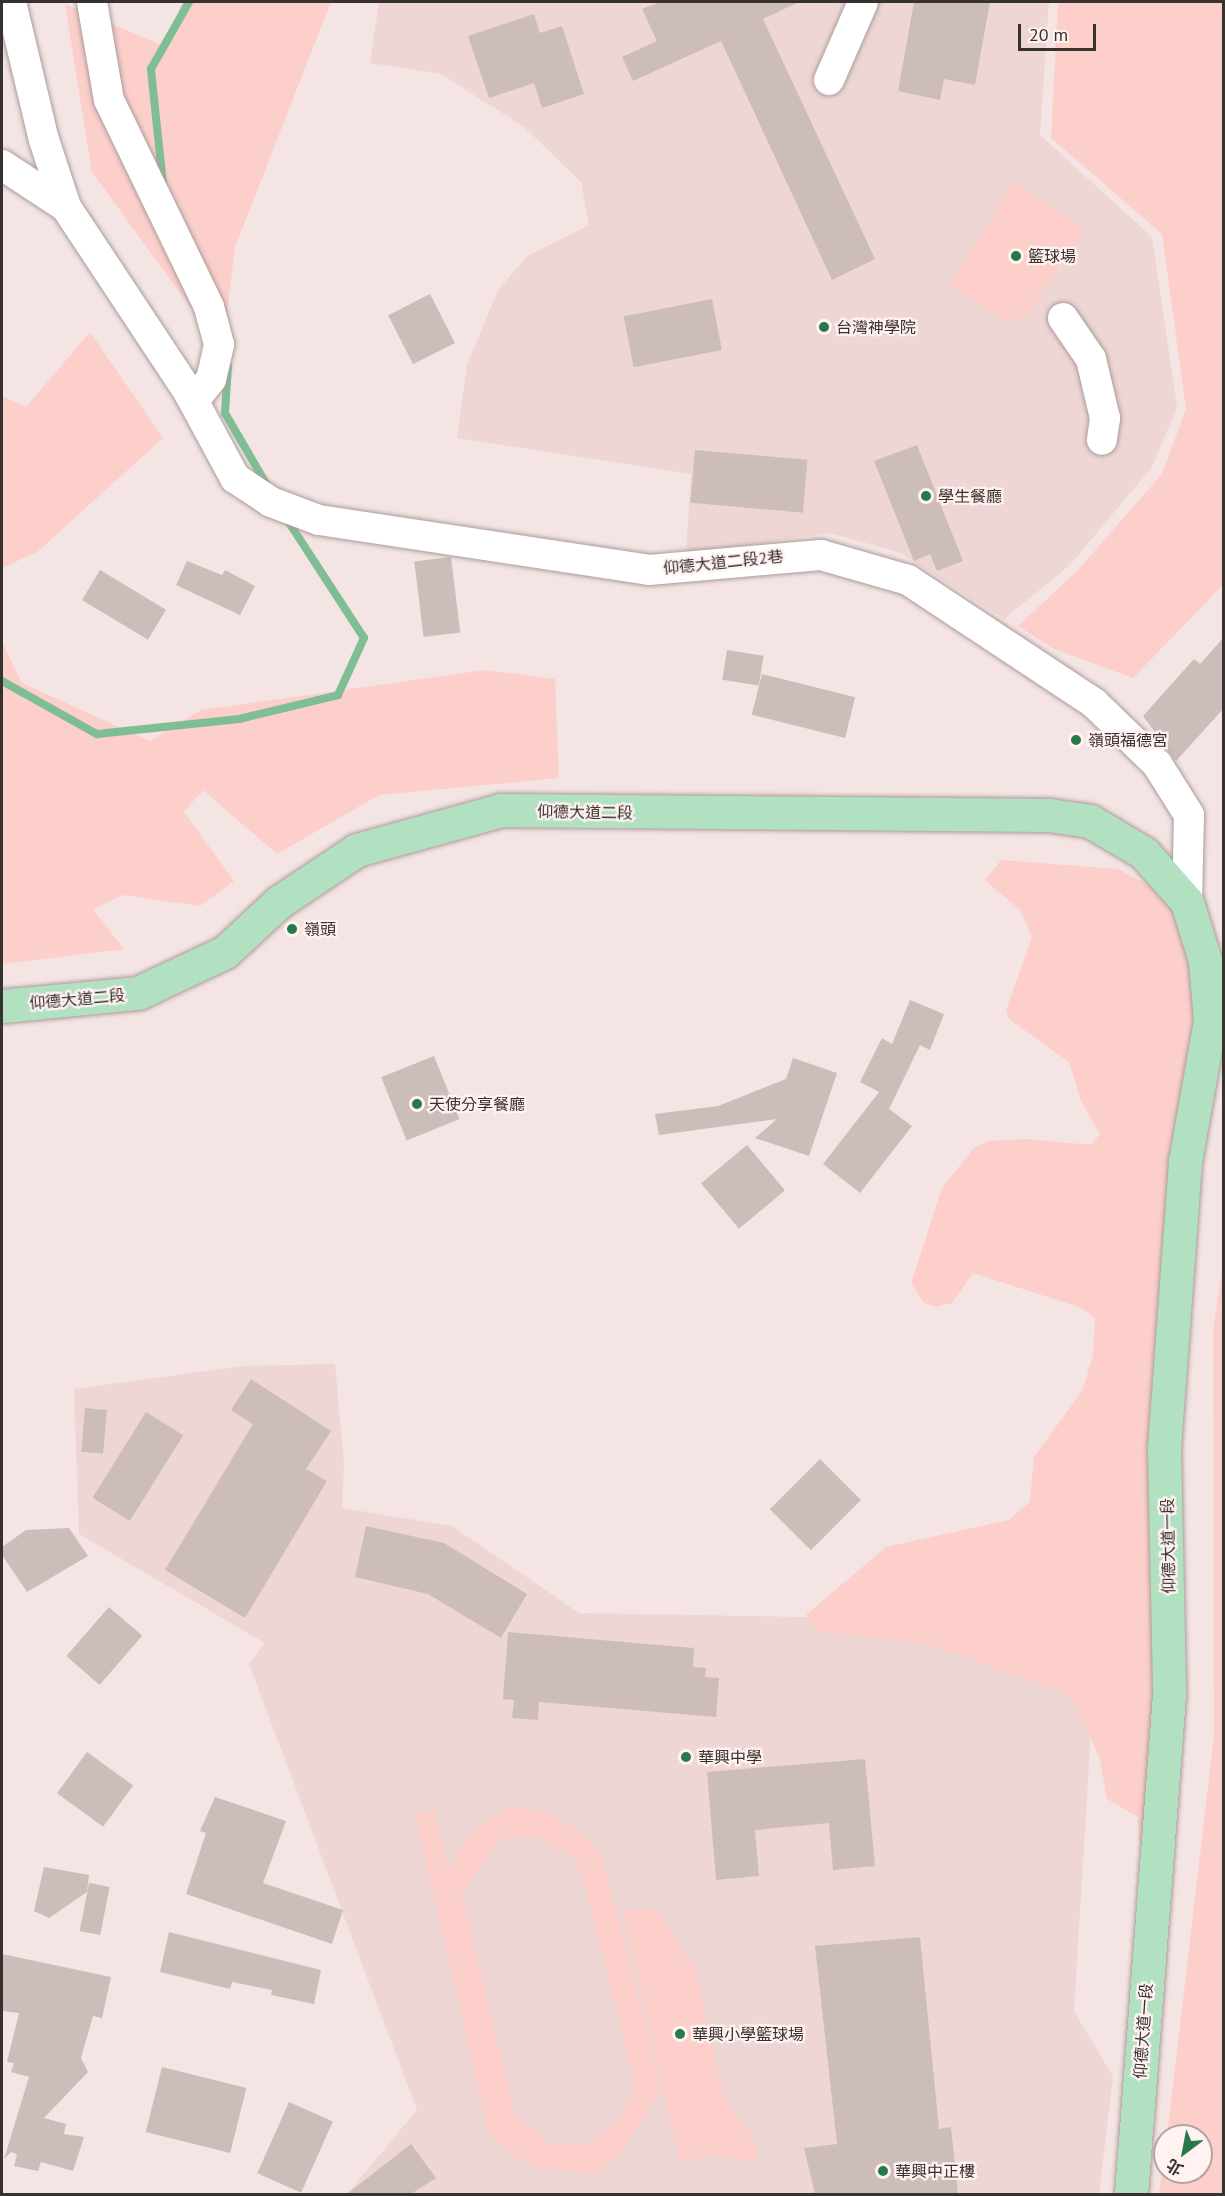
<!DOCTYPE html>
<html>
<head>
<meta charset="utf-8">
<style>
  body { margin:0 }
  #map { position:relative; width:1225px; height:2196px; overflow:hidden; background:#f4e4e3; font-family:"PT Sans","Noto Sans TC",sans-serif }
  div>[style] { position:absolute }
  .built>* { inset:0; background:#eed6d4 }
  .green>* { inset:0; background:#fccfca }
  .stream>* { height:8px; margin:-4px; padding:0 4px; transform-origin:4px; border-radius:4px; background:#7fbe94 }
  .building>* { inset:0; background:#ccbdbb; transform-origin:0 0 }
  .roads { filter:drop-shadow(0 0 2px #ab9d9b) drop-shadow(0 0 2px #ab9d9b) }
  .minor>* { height:30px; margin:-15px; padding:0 15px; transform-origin:15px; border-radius:15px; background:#fff }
  .major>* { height:33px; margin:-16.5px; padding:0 16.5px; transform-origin:16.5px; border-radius:16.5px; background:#b2e1c2 }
  .dots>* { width:16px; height:16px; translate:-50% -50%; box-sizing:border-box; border:3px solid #fff2f1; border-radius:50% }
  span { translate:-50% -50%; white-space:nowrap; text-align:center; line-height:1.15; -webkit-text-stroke:4.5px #fff2f1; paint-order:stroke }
  .poi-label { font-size:16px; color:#373130 }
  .left { translate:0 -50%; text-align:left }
  .street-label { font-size:16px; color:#373130 }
  .frame { position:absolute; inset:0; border:3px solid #373130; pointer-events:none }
  .north { position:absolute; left:1153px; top:2124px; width:60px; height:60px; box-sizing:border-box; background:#fff2f1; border:2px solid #afa5a4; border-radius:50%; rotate:212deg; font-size:16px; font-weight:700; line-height:24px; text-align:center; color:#373130 }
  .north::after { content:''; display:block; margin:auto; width:21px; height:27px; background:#27794a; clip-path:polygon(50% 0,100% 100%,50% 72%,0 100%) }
  .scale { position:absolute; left:1018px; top:24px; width:78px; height:27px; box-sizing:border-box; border:3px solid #373130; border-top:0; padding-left:8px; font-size:18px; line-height:21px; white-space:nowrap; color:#373130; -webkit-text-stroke:4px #fff2f1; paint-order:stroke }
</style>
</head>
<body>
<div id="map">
  <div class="built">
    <i style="clip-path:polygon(379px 2px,1049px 2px,1040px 135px,1152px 237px,1177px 407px,1152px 467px,1070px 565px,1004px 619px,901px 553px,830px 533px,686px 554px,691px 474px,457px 438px,467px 365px,498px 290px,527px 256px,589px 225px,581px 182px,524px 127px,441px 74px,370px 63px)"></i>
    <i style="clip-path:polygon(335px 1364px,344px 1464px,342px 1508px,452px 1526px,579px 1613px,914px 1619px,1094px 1682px,1074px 2011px,1113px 2076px,1099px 2194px,347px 2194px,417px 2110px,249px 1664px,265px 1643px,79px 1534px,74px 1389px,243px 1366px)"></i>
  </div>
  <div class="green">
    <i style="clip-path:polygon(182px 2px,331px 2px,235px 247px,221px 364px,196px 315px,92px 172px,65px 4px,164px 46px)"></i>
    <i style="clip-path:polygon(1058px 2px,1223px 2px,1223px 585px,1133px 678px,1052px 648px,1018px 626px,1078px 570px,1162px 474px,1186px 409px,1162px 234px,1051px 138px)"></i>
    <i style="clip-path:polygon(1014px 183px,1085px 228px,1027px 316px,1006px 322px,948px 285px)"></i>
    <i style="clip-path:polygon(90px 332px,163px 438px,37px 552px,2px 568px,2px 396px,26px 407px)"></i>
    <i style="clip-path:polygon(2px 642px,22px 683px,150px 741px,201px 710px,485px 670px,555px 679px,559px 778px,379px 795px,277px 854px,203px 790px,184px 812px,234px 881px,200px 906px,123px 895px,93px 909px,124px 949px,2px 964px)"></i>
    <i style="clip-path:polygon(1001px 860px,1118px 869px,1166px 895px,1177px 909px,1203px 992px,1164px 1680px,1148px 1847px,1139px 1843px,1138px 1817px,1107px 1799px,1100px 1760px,1082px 1717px,1065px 1693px,930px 1645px,816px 1631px,806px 1615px,886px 1547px,1009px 1520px,1030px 1502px,1034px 1457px,1082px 1391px,1093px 1356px,1095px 1318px,1079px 1307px,973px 1273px,952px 1303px,936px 1307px,924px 1303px,911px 1283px,942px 1188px,974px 1148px,988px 1141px,1026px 1139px,1091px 1145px,1100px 1134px,1081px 1101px,1069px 1062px,1009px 1019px,1006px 1010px,1032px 937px,1020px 910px,985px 880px)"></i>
    <i style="clip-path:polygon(1223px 1264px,1223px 2194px,1159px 2194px,1165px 2152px,1165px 2172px,1201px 2172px,1201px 2136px,1167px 2136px,1214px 1736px,1213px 1332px)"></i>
    <i style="clip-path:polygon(evenodd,511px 1807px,550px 1812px,587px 1837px,603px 1860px,661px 2088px,619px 2157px,597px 2174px,544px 2169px,516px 2158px,488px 2132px,415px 1813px,435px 1811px,449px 1871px,463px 1844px,487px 1819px,511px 1807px,533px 1835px,570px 1855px,581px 1872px,635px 2083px,621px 2117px,587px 2144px,552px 2145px,515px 2114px,462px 1895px,498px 1840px,533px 1835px)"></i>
    <i style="clip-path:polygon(656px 1909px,696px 1971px,724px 2097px,752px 2136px,760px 2162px,715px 2155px,680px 2162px,622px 1910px)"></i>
  </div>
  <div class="stream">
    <i style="left:163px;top:184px;width:116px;rotate:-96deg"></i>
    <i style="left:151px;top:69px;width:77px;rotate:-60.4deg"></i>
    <i style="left:228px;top:366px;width:47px;rotate:93.7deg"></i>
    <i style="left:225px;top:413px;width:86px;rotate:59.8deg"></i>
    <i style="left:2px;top:681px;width:109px;rotate:29.2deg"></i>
    <i style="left:97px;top:734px;width:143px;rotate:-6deg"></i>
    <i style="left:239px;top:719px;width:102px;rotate:-13.6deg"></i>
    <i style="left:338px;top:695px;width:63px;rotate:-65.5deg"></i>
    <i style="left:364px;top:638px;width:143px;rotate:-123deg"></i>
  </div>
  <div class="building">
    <i style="clip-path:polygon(660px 2px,799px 2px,763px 19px,875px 259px,832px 280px,721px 41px,633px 81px,622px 57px,657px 41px,642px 9px)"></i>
    <i style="clip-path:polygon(914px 2px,990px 2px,975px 85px,944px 79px,940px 100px,898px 91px)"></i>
    <i style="clip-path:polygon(534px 14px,540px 33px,562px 26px,584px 94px,542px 108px,534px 83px,489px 98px,468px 36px)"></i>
    <i style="left:430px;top:294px;width:55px;height:47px;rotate:63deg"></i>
    <i style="left:712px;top:299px;width:52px;height:90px;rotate:79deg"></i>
    <i style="clip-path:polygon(917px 445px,963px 561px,937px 571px,930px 554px,914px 561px,874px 461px)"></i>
    <i style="left:695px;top:450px;width:113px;height:53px;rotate:5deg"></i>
    <i style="left:451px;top:557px;width:76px;height:37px;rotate:83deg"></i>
    <i style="clip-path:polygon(187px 561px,222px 575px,225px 570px,255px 586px,240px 615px,176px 585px)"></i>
    <i style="left:100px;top:570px;width:77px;height:35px;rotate:31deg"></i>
    <i style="clip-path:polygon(1224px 637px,1224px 708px,1176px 761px,1143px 716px,1194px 659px,1200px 664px)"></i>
    <i style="left:727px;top:650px;width:37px;height:30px;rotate:9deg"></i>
    <i style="left:762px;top:674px;width:96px;height:42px;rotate:14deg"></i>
    <i style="clip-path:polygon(910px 1000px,944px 1014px,930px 1050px,920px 1045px,889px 1109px,912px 1126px,860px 1193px,823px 1164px,879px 1092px,860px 1082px,882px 1038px,892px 1044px)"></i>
    <i style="left:434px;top:1056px;width:68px;height:57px;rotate:68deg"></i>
    <i style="clip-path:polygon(793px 1058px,837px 1073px,809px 1156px,755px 1138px,777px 1119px,659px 1135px,655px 1114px,718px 1106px,786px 1079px)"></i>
    <i style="left:747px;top:1145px;width:59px;height:60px;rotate:50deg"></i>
    <i style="clip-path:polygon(251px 1379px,331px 1431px,306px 1469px,327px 1481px,245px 1618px,165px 1570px,253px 1424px,231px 1410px)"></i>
    <i style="left:85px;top:1408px;width:22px;height:44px;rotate:5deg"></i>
    <i style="left:146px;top:1412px;width:44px;height:101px;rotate:32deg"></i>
    <i style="left:820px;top:1459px;width:58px;height:71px;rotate:45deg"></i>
    <i style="clip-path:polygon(366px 1526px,444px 1543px,527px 1594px,501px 1638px,428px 1594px,355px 1577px)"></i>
    <i style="clip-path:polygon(69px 1528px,88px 1556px,27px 1592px,2px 1555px,2px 1547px,26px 1530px)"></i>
    <i style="left:109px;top:1607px;width:44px;height:65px;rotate:41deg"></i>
    <i style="clip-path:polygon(508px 1632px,694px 1648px,693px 1667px,706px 1668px,705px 1677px,719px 1678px,716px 1717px,539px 1702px,538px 1720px,512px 1718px,514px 1700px,503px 1699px)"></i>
    <i style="left:87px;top:1752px;width:57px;height:51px;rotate:36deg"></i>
    <i style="clip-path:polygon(865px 1759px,875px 1866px,833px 1870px,829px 1823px,755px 1830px,759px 1876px,716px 1880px,707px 1772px)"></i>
    <i style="clip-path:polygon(215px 1797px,286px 1821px,263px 1883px,343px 1910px,332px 1944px,186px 1894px,206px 1833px,200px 1831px)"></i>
    <i style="clip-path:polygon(44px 1867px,89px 1875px,87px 1892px,49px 1918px,34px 1911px)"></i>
    <i style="left:89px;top:1883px;width:21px;height:49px;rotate:11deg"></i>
    <i style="clip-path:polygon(169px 1932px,321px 1970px,314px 2004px,271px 1995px,272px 1990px,232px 1982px,230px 1989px,160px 1972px)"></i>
    <i style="clip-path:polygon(920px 1937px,939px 2129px,951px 2127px,958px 2194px,815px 2194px,804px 2148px,837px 2144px,815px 1946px)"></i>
    <i style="clip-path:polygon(2px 1954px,111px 1977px,102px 2018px,93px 2016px,81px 2058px,88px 2072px,44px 2118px,66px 2124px,64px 2134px,84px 2137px,73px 2171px,41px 2162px,38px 2171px,14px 2166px,17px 2154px,11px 2152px,4px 2159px,29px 2077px,11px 2072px,14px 2063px,7px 2062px,19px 2013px,2px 2011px)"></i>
    <i style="left:162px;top:2067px;width:87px;height:67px;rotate:14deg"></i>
    <i style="left:289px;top:2102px;width:48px;height:78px;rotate:24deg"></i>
    <i style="clip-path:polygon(411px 2144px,436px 2178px,411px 2194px,347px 2194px)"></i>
  </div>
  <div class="roads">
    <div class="minor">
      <i style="left:11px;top:2px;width:142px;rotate:76.6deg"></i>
      <i style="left:44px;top:140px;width:71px;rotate:71.8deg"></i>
      <i style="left:66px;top:207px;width:223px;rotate:56.5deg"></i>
      <i style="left:189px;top:393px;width:97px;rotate:61.6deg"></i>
      <i style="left:235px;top:478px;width:43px;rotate:33.7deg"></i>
      <i style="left:271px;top:502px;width:51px;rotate:20.6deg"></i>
      <i style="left:319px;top:520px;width:334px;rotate:8.6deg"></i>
      <i style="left:649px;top:570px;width:173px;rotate:-5deg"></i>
      <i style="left:821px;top:555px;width:91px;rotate:16deg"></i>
      <i style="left:908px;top:580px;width:223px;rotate:33.5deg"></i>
      <i style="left:1094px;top:703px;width:88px;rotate:44.1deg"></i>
      <i style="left:1157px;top:764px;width:60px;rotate:57.9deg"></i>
      <i style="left:1189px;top:815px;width:87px;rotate:91.3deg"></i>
      <i style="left:92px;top:2px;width:99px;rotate:80.2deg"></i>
      <i style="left:109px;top:100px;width:230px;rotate:64.2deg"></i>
      <i style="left:209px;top:307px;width:39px;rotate:75deg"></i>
      <i style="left:219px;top:345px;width:35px;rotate:103deg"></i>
      <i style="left:211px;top:379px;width:28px;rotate:128deg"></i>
      <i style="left:829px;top:80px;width:85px;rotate:-66.4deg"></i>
      <i style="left:2px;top:165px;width:77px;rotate:33.3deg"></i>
      <i style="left:1063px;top:318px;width:50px;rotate:55.7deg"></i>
      <i style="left:1091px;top:359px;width:61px;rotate:76.7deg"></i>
      <i style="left:1105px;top:418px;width:22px;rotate:98deg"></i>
    </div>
    <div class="major">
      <i style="left:2px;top:1006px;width:137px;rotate:-5.5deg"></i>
      <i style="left:138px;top:993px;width:96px;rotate:-25.2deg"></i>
      <i style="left:225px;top:952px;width:74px;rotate:-42.8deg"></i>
      <i style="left:279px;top:902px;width:94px;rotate:-33.7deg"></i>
      <i style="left:357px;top:850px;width:149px;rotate:-15.5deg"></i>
      <i style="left:501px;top:810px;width:548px;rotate:0.52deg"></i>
      <i style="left:1049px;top:815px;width:41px;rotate:8.3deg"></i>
      <i style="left:1090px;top:821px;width:63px;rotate:30.7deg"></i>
      <i style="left:1144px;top:853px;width:65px;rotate:48.7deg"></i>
      <i style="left:1187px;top:902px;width:62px;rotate:73deg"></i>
      <i style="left:1205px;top:961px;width:60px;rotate:85.2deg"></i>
      <i style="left:1210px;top:1021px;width:143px;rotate:100.1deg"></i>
      <i style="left:1185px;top:1162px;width:287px;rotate:94.2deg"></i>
      <i style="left:1164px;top:1448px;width:247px;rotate:88.8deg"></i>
      <i style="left:1169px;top:1695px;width:500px;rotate:94.35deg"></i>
    </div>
  </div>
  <div class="dots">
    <i style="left:1016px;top:256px;background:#27794a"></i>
    <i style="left:824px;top:327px;background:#27794a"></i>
    <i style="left:926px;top:496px;background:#27794a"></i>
    <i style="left:1076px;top:740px;background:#27794a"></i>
    <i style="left:292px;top:929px;background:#27794a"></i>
    <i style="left:417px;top:1104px;background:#27794a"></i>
    <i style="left:686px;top:1757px;background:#27794a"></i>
    <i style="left:680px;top:2034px;background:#27794a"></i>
    <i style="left:883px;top:2171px;background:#27794a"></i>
  </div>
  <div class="poi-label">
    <span class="left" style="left:1028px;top:256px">籃球場</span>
    <span class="left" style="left:836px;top:327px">台灣神學院</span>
    <span class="left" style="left:938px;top:496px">學生餐廳</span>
    <span class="left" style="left:1088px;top:740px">嶺頭福德宮</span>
    <span class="left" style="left:304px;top:929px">嶺頭</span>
    <span class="left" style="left:429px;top:1104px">天使分享餐廳</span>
    <span class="left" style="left:698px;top:1757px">華興中學</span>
    <span class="left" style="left:692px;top:2034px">華興小學籃球場</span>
    <span class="left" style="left:895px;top:2171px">華興中正樓</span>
  </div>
  <div class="street-label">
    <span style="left:723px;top:562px;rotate:-6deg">仰德大道二段2巷</span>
    <span style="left:585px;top:812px;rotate:1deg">仰德大道二段</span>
    <span style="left:77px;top:999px;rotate:-5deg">仰德大道二段</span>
    <span style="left:1168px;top:1546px;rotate:-91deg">仰德大道一段</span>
    <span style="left:1143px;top:2031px;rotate:-86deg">仰德大道一段</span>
  </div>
  <div class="frame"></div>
  <div class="north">北</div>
  <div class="scale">20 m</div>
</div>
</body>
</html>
